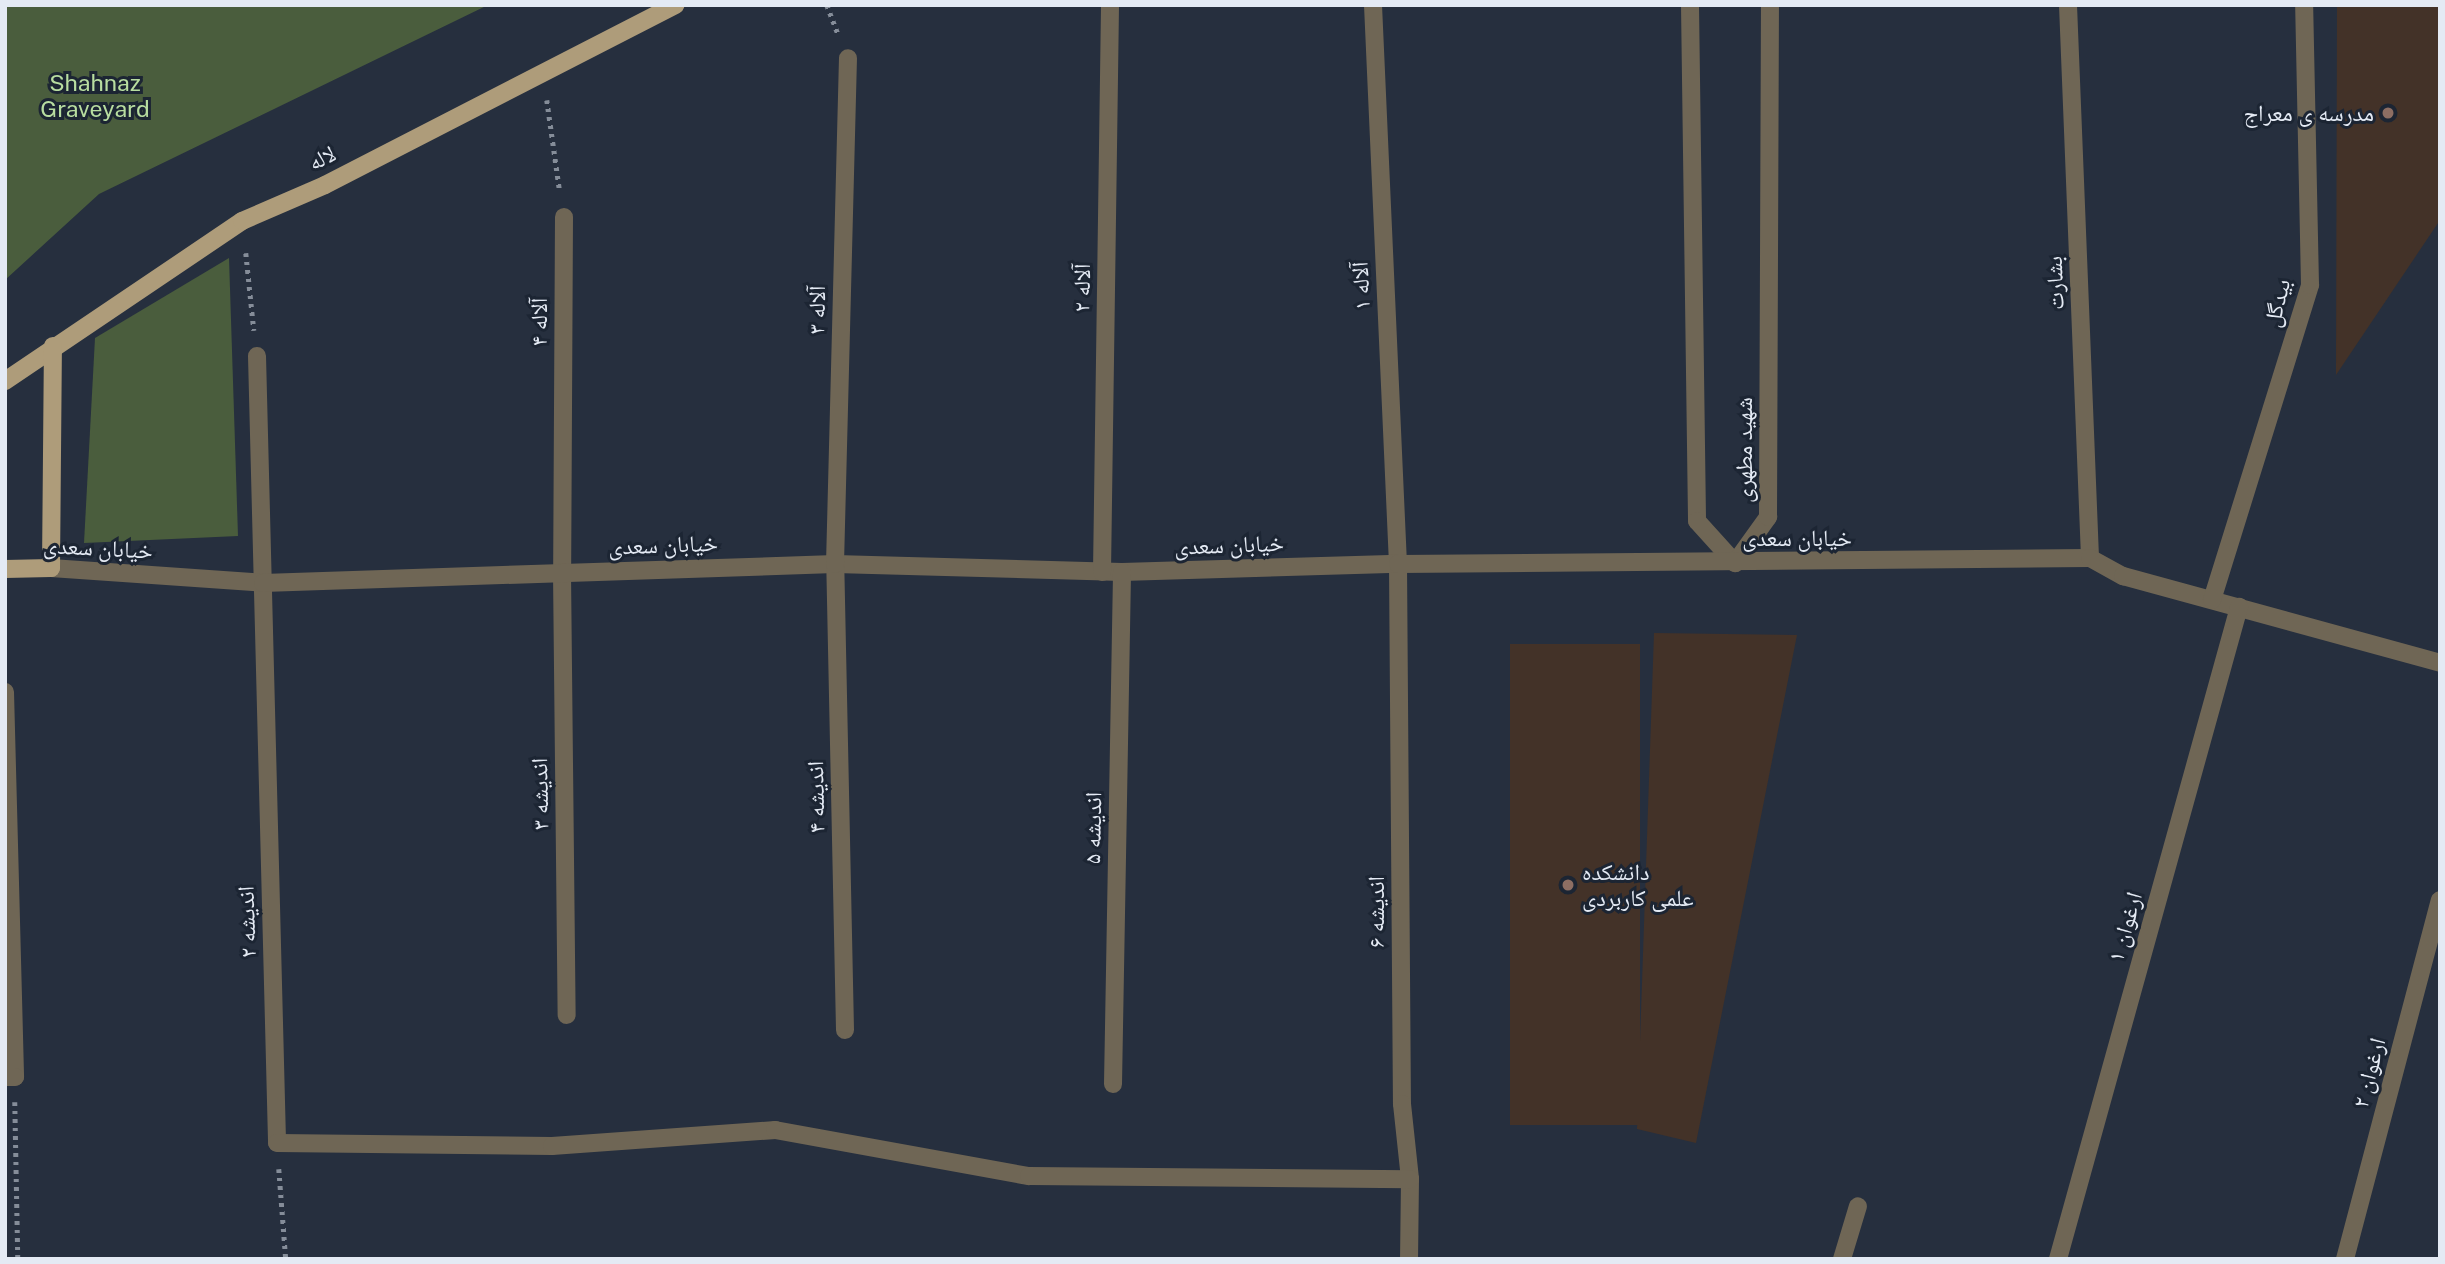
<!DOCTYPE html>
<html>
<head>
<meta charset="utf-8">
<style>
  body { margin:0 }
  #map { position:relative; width:2445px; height:1264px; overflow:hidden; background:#262f3e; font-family:"Public Sans","Noto Naskh Arabic",sans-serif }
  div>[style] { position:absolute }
  .education>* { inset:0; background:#433228; transform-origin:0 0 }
  .green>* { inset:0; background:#4a5d3d }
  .path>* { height:4.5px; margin-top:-2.25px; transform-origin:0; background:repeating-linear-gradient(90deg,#858d99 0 3.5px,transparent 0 8.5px) }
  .minor>* { height:18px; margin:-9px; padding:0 9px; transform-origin:9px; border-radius:9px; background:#6f6655 }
  .major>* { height:18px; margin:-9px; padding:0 9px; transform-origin:9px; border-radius:9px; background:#ae9c7a }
  .dots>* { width:19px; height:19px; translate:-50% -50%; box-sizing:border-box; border:4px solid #1c2533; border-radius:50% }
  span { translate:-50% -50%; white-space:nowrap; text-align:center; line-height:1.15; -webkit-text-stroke:6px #1c2533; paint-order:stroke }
  .park-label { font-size:23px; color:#b8dda0 }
  .poi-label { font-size:23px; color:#e4eaf4 }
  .right { translate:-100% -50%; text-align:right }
  .left { translate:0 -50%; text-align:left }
  .street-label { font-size:23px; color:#e4eaf4 }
  .frame { position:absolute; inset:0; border:7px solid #e4eaf4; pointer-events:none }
</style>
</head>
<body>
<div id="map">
  <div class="education">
    <i style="clip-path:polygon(2337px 5px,2440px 5px,2440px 220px,2336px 375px)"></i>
    <i style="clip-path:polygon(1654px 633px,1797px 635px,1696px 1143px,1637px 1129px)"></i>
    <i style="left:1510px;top:644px;width:130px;height:481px"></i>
  </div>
  <div class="green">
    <i style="clip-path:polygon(5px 5px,488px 5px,99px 194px,5px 280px)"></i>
    <i style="clip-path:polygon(229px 258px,238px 536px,84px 543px,95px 338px)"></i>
  </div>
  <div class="path">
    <i style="left:827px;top:5px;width:31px;rotate:69deg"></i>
    <i style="left:547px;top:100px;width:93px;rotate:82deg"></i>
    <i style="left:246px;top:253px;width:78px;rotate:84.1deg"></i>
    <i style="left:15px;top:1102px;width:157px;rotate:88.9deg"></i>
    <i style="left:279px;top:1169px;width:90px;rotate:85.6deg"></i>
  </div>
  <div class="minor">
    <i style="left:1373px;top:5px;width:560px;rotate:87.44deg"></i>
    <i style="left:1398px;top:564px;width:540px;rotate:89.58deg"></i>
    <i style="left:1402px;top:1104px;width:75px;rotate:83.9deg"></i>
    <i style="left:1410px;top:1179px;width:80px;rotate:90.7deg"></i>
    <i style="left:1690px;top:5px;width:516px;rotate:89.22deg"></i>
    <i style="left:1697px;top:521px;width:57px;rotate:47.9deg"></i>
    <i style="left:1735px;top:563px;width:57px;rotate:-54.3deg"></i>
    <i style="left:1768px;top:517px;width:512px;rotate:-89.78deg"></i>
    <i style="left:2068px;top:5px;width:553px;rotate:87.72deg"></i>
    <i style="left:564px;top:217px;width:355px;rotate:90.3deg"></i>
    <i style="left:562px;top:572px;width:443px;rotate:89.4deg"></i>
    <i style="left:257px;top:356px;width:787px;rotate:88.54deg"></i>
    <i style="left:277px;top:1143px;width:275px;rotate:0.6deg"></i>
    <i style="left:552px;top:1146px;width:224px;rotate:-4.1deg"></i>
    <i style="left:775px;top:1130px;width:258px;rotate:10.3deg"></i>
    <i style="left:1029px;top:1176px;width:381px;rotate:0.5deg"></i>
    <i style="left:51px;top:568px;width:213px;rotate:4deg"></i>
    <i style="left:263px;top:583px;width:572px;rotate:-1.9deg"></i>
    <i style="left:835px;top:564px;width:287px;rotate:1.6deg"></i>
    <i style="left:1122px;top:572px;width:276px;rotate:-1.7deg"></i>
    <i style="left:1398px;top:564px;width:692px;rotate:-0.5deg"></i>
    <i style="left:2090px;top:558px;width:38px;rotate:29deg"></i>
    <i style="left:2123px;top:576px;width:329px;rotate:15.3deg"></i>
    <i style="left:1102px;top:572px;width:567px;rotate:-89.19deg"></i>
    <i style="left:2212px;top:600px;width:330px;rotate:-72.7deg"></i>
    <i style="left:2310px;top:285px;width:280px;rotate:-91.2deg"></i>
    <i style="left:5px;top:692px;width:385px;rotate:88.5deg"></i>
    <i style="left:15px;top:1077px;width:10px;rotate:180deg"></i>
    <i style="left:845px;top:1030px;width:466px;rotate:-91.2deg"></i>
    <i style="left:835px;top:564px;width:506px;rotate:-88.53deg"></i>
    <i style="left:1113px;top:1084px;width:512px;rotate:-88.99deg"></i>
    <i style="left:1842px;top:1259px;width:55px;rotate:-73.2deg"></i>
    <i style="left:2058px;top:1259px;width:677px;rotate:-74.48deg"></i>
    <i style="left:2345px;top:1259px;width:371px;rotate:-75.2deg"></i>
  </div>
  <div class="major">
    <i style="left:5px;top:381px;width:286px;rotate:-34deg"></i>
    <i style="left:242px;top:221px;width:90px;rotate:-23.4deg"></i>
    <i style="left:325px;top:185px;width:394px;rotate:-27.2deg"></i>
    <i style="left:5px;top:569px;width:46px;rotate:-1.2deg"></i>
    <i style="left:51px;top:568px;width:222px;rotate:-89.5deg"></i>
  </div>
  <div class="dots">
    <i style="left:2388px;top:113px;background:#8d6e63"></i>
    <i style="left:1568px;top:885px;background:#8d6e63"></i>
  </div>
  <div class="park-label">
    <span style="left:95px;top:96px">Shahnaz<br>Graveyard</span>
  </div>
  <div class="poi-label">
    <span class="right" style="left:2374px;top:113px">مدرسه ی معراج</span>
    <span class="left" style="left:1582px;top:885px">دانشکده<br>علمی کاربردی</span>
  </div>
  <div class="street-label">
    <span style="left:322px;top:158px;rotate:-26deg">لاله</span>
    <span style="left:2055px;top:283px;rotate:-92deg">بشارت</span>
    <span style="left:1361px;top:286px;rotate:-93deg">آلاله ۱</span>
    <span style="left:1082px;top:288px;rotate:-89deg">آلاله ۲</span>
    <span style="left:2277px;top:303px;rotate:-76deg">بیدگل</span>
    <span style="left:817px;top:310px;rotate:-89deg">آلاله ۳</span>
    <span style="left:539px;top:322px;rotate:-90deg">آلاله ۴</span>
    <span style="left:1744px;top:450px;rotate:-90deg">شهید مطهری</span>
    <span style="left:1797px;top:538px">خیابان سعدی</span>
    <span style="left:663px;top:545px;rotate:-2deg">خیابان سعدی</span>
    <span style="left:1229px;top:545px;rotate:-2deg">خیابان سعدی</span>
    <span style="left:98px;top:548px;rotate:3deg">خیابان سعدی</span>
    <span style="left:540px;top:794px;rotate:-91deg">اندیشه ۳</span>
    <span style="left:816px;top:797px;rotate:-91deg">اندیشه ۴</span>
    <span style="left:1093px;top:828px;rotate:-89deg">اندیشه ۵</span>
    <span style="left:1376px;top:912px;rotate:-90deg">اندیشه ۶</span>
    <span style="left:247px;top:922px;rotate:-92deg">اندیشه ۲</span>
    <span style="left:2125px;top:927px;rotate:-74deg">ارغوان ۱</span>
    <span style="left:2369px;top:1073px;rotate:-75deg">ارغوان ۲</span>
  </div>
  <div class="frame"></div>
</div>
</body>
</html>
